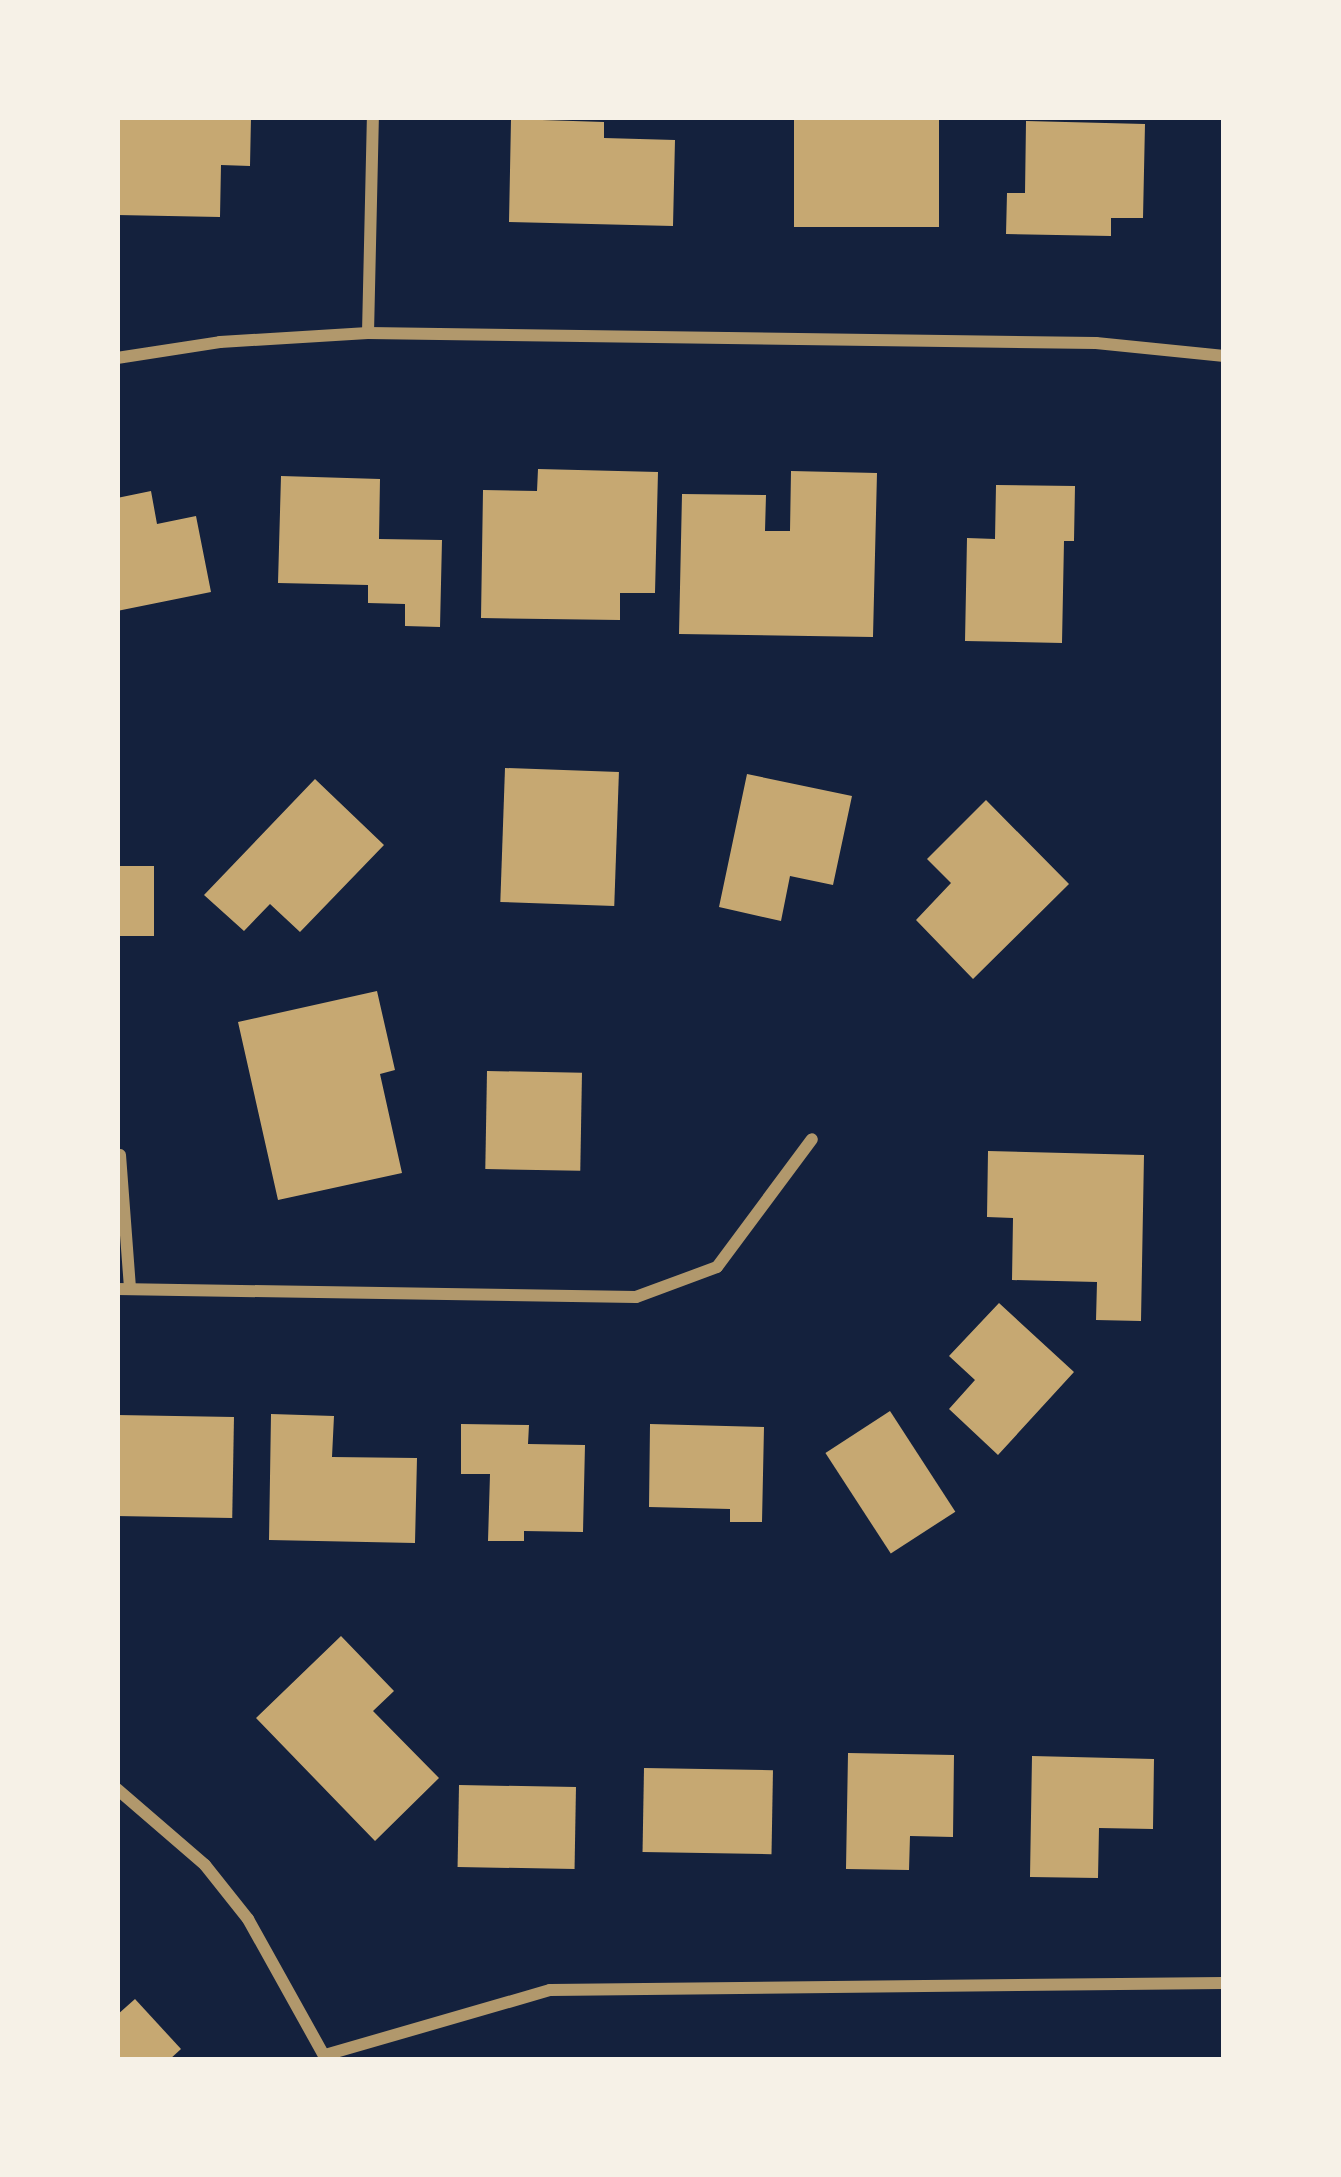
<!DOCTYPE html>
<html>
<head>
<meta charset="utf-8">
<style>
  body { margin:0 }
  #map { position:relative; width:1341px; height:2177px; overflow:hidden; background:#14213d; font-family:"Open Sans",sans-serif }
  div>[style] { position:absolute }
  .building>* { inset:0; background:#c6a872; transform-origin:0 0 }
  .minor>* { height:12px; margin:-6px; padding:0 6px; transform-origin:6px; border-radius:6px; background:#b1986c }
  span { translate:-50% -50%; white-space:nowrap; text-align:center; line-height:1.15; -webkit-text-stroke:9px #f6f1e7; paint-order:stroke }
  .frame { position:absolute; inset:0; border:120px solid #f6f1e7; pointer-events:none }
</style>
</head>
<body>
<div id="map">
  <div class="building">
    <i style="clip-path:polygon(117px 117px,251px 117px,250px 166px,221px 165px,220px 217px,117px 215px)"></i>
    <i style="left:794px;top:117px;width:145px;height:110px"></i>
    <i style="clip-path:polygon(511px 119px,604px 122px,604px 138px,675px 140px,673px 226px,509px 222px)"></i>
    <i style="clip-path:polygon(1026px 121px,1145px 124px,1143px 218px,1111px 218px,1111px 236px,1006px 234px,1007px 193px,1025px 193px)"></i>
    <i style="clip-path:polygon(538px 469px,658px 472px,655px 593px,620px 593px,620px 620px,481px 618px,483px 490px,537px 491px)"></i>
    <i style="clip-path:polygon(791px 471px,877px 473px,873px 637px,679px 634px,682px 494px,766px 495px,765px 531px,790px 531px)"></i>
    <i style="clip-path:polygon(281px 476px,380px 479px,379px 539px,442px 540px,440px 627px,405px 626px,405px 604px,368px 603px,368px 585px,278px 583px)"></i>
    <i style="clip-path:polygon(996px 485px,1075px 486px,1074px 541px,1064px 541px,1062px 643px,965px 641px,967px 538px,995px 539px)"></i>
    <i style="clip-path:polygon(151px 491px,157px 524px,196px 516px,211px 592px,117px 611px,117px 498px)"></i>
    <i style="left:505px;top:768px;width:114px;height:134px;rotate:2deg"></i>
    <i style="clip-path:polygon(747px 774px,852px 796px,833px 885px,790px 876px,781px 921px,719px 907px)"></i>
    <i style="clip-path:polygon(315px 779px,384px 845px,300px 932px,270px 904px,244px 931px,204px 895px)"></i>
    <i style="clip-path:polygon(986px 800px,1069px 884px,973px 979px,916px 920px,951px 883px,927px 859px)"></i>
    <i style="left:117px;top:866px;width:37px;height:70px"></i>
    <i style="clip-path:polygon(377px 991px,395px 1070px,380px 1074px,402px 1173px,278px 1200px,238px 1022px)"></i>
    <i style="left:487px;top:1071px;width:95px;height:98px;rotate:1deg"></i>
    <i style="clip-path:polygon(988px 1151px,1144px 1155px,1141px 1321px,1096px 1320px,1097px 1282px,1012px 1280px,1013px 1218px,987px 1217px)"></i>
    <i style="clip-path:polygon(999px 1303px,1074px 1372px,998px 1455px,949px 1409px,975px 1380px,949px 1356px)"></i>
    <i style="left:890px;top:1411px;width:120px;height:77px;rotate:57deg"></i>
    <i style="clip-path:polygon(271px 1414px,334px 1416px,332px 1457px,417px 1458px,415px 1543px,269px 1540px)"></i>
    <i style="left:117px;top:1415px;width:117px;height:101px;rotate:1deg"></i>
    <i style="clip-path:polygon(461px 1424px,529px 1425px,528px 1444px,585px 1445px,583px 1532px,524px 1531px,524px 1541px,488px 1541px,490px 1474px,461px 1474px)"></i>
    <i style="clip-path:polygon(650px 1424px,764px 1427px,762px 1522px,730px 1522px,730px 1509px,649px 1507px)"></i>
    <i style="clip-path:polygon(341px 1636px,394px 1691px,373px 1711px,439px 1778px,375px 1841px,256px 1718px)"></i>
    <i style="clip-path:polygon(848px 1753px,954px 1755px,953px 1837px,910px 1836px,909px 1870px,846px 1869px)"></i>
    <i style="clip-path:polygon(1032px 1756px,1154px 1759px,1153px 1829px,1099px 1828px,1098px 1878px,1030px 1877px)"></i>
    <i style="left:644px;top:1768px;width:129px;height:84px;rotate:1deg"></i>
    <i style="left:459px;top:1785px;width:117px;height:82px;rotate:1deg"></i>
    <i style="clip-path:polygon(135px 1999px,181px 2049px,169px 2060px,117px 2060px,117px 2015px)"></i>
  </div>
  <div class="minor">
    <i style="left:368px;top:333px;width:216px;rotate:-88.7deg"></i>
    <i style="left:117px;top:358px;width:104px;rotate:-8.8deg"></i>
    <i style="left:220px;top:342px;width:148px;rotate:-3.5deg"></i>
    <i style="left:368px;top:333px;width:728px;rotate:0.79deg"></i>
    <i style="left:1096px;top:343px;width:129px;rotate:5.8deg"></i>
    <i style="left:120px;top:1155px;width:134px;rotate:85.7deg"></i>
    <i style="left:117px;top:1289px;width:519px;rotate:0.88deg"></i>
    <i style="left:636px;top:1297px;width:86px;rotate:-20.3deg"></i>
    <i style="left:717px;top:1267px;width:159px;rotate:-53.4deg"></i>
    <i style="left:117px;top:1789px;width:116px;rotate:40.8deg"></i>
    <i style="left:205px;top:1865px;width:69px;rotate:51.5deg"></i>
    <i style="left:248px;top:1919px;width:160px;rotate:60.9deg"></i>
    <i style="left:325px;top:2055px;width:234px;rotate:-16.1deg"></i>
    <i style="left:550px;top:1990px;width:674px;rotate:-0.6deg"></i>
  </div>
  <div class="frame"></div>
</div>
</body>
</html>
